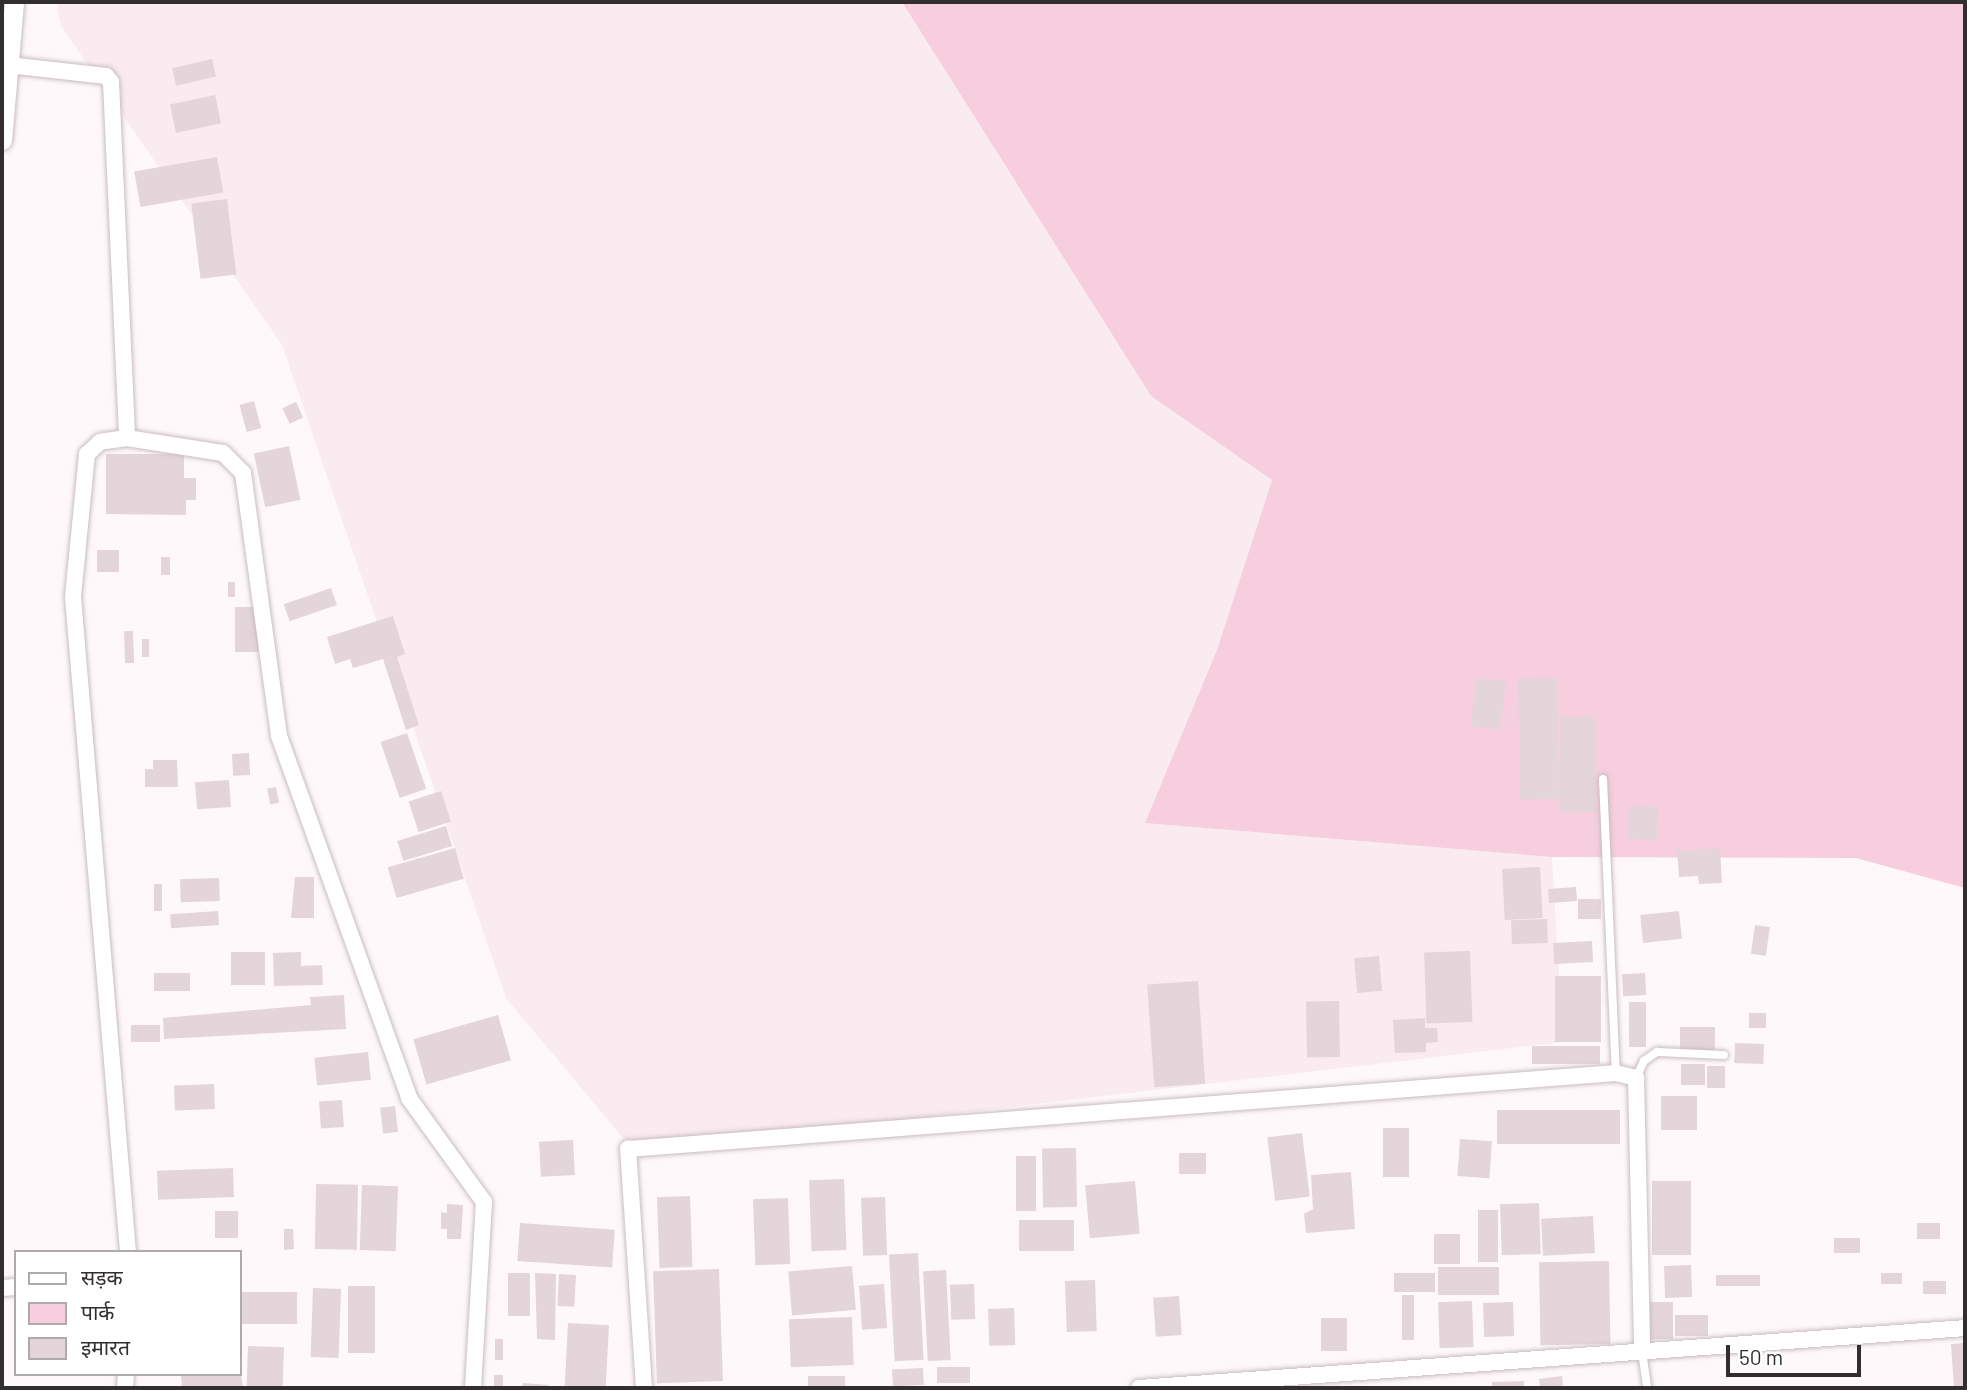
<!DOCTYPE html>
<html>
<head>
<meta charset="utf-8">
<style>
  body { margin:0 }
  #map { position:relative; width:1967px; height:1390px; overflow:hidden; background:#fef8fa; font-family:Barlow,"Noto Sans Devanagari",sans-serif }
  div>[style] { position:absolute }
  .built>* { inset:0; background:#f9ebf0 }
  .green>* { inset:0; background:#f6cedd }
  .building>* { inset:0; background:#e3d5da; transform-origin:0 0 }
  .roads { filter:drop-shadow(0 0 2px #c9bcc1) drop-shadow(0 0 2px #c9bcc1) }
  .service>* { height:8px; margin:-4px; padding:0 4px; transform-origin:4px; border-radius:4px; background:#fff }
  .minor>* { height:16px; margin:-8px; padding:0 8px; transform-origin:8px; border-radius:8px; background:#fff }
  .tertiary>* { height:19px; margin:-9.5px; padding:0 9.5px; transform-origin:9.5px; border-radius:9.5px; background:#fff }
  span { translate:-50% -50%; white-space:nowrap; text-align:center; line-height:1.15; -webkit-text-stroke:6px #fff; paint-order:stroke }
  .frame { position:absolute; inset:0; border:4px solid #322d2f; pointer-events:none }
  .legend { position:absolute; left:14px; top:1250px; width:228px; height:126px; box-sizing:border-box; background:#fff; border:2px solid #adabac; margin:0; padding:9px 12px; list-style:none; font-size:21px; color:#322d2f }
  .legend li { display:flex; align-items:center; gap:14px; height:35px }
  .legend b { width:35px; border:2px solid #adabac }
  .scale { position:absolute; left:1726px; top:1345px; width:135px; height:32px; box-sizing:border-box; border:4px solid #322d2f; border-top:0; padding-left:9px; font-size:21px; line-height:24px; white-space:nowrap; color:#322d2f; -webkit-text-stroke:5px #fff; paint-order:stroke }
</style>
</head>
<body>
<div id="map">
  <div class="built">
    <i style="clip-path:polygon(56px 2px,902px 2px,1151px 396px,1272px 480px,1217px 650px,1146px 823px,1552px 857px,1563px 1042px,634px 1151px,506px 998px,282px 345px,61px 26px)"></i>
  </div>
  <div class="green">
    <i style="clip-path:polygon(902px 2px,1965px 2px,1965px 888px,1856px 858px,1552px 857px,1145px 823px,1217px 650px,1272px 480px,1151px 396px)"></i>
  </div>
  <div class="building">
    <i style="left:212px;top:59px;width:18px;height:41px;rotate:77deg"></i>
    <i style="left:215px;top:95px;width:29px;height:46px;rotate:78deg"></i>
    <i style="left:217px;top:157px;width:36px;height:84px;rotate:80deg"></i>
    <i style="left:227px;top:199px;width:76px;height:36px;rotate:83deg"></i>
    <i style="left:254px;top:401px;width:28px;height:15px;rotate:75deg"></i>
    <i style="left:296px;top:402px;width:17px;height:15px;rotate:65deg"></i>
    <i style="left:289px;top:446px;width:55px;height:36px;rotate:78deg"></i>
    <i style="clip-path:polygon(106px 454px,184px 454px,184px 478px,196px 478px,196px 500px,186px 500px,186px 515px,106px 514px)"></i>
    <i style="left:97px;top:550px;width:22px;height:22px"></i>
    <i style="left:161px;top:557px;width:9px;height:18px"></i>
    <i style="left:228px;top:582px;width:7px;height:15px"></i>
    <i style="left:331px;top:588px;width:18px;height:50px;rotate:71deg"></i>
    <i style="left:235px;top:607px;width:23px;height:45px"></i>
    <i style="clip-path:polygon(393px 616px,405px 654px,397px 657px,419px 725px,406px 730px,383px 659px,353px 668px,350px 659px,335px 664px,327px 637px)"></i>
    <i style="left:133px;top:631px;width:32px;height:9px;rotate:88deg"></i>
    <i style="left:142px;top:639px;width:7px;height:18px"></i>
    <i style="left:1476px;top:678px;width:30px;height:49px;rotate:6deg"></i>
    <i style="left:1557px;top:678px;width:121px;height:39px;rotate:89deg"></i>
    <i style="left:1560px;top:717px;width:36px;height:95px"></i>
    <i style="left:407px;top:733px;width:59px;height:28px;rotate:71deg"></i>
    <i style="left:249px;top:753px;width:22px;height:17px;rotate:87deg"></i>
    <i style="clip-path:polygon(153px 760px,177px 760px,178px 787px,145px 787px,145px 769px,153px 769px)"></i>
    <i style="left:229px;top:780px;width:27px;height:34px;rotate:86deg"></i>
    <i style="left:276px;top:787px;width:16px;height:9px;rotate:79deg"></i>
    <i style="left:441px;top:791px;width:32px;height:34px;rotate:72deg"></i>
    <i style="left:1629px;top:806px;width:29px;height:33px;rotate:2deg"></i>
    <i style="left:446px;top:826px;width:21px;height:51px;rotate:73deg"></i>
    <i style="left:455px;top:848px;width:32px;height:70px;rotate:74deg"></i>
    <i style="clip-path:polygon(1720px 848px,1722px 883px,1699px 884px,1698px 876px,1679px 877px,1677px 851px)"></i>
    <i style="left:1540px;top:867px;width:51px;height:38px;rotate:87deg"></i>
    <i style="clip-path:polygon(295px 877px,314px 877px,314px 918px,291px 918px)"></i>
    <i style="left:219px;top:878px;width:23px;height:39px;rotate:88deg"></i>
    <i style="left:154px;top:884px;width:8px;height:27px"></i>
    <i style="left:1576px;top:887px;width:14px;height:28px;rotate:86deg"></i>
    <i style="left:1601px;top:899px;width:20px;height:23px;rotate:90deg"></i>
    <i style="left:218px;top:911px;width:14px;height:48px;rotate:86deg"></i>
    <i style="left:1679px;top:911px;width:28px;height:39px;rotate:84deg"></i>
    <i style="left:1547px;top:919px;width:24px;height:36px;rotate:88deg"></i>
    <i style="left:1755px;top:925px;width:15px;height:29px;rotate:8deg"></i>
    <i style="left:1592px;top:941px;width:21px;height:39px;rotate:87deg"></i>
    <i style="left:1470px;top:951px;width:71px;height:46px;rotate:88deg"></i>
    <i style="left:231px;top:952px;width:34px;height:33px"></i>
    <i style="clip-path:polygon(301px 952px,301px 966px,322px 965px,323px 985px,274px 986px,273px 953px)"></i>
    <i style="left:1379px;top:956px;width:35px;height:25px;rotate:85deg"></i>
    <i style="left:154px;top:973px;width:36px;height:18px"></i>
    <i style="left:1645px;top:973px;width:22px;height:23px;rotate:87deg"></i>
    <i style="left:1555px;top:976px;width:46px;height:66px"></i>
    <i style="left:1198px;top:981px;width:103px;height:51px;rotate:86deg"></i>
    <i style="clip-path:polygon(344px 995px,346px 1029px,164px 1039px,163px 1018px,311px 1005px,310px 997px)"></i>
    <i style="left:1339px;top:1001px;width:56px;height:33px;rotate:89deg"></i>
    <i style="left:1629px;top:1002px;width:17px;height:45px"></i>
    <i style="left:1749px;top:1013px;width:17px;height:15px"></i>
    <i style="left:498px;top:1015px;width:47px;height:88px;rotate:74deg"></i>
    <i style="clip-path:polygon(1425px 1018px,1425px 1028px,1437px 1028px,1438px 1042px,1426px 1043px,1426px 1052px,1395px 1053px,1393px 1020px)"></i>
    <i style="left:131px;top:1025px;width:29px;height:17px"></i>
    <i style="left:1680px;top:1027px;width:35px;height:23px"></i>
    <i style="left:1735px;top:1043px;width:29px;height:20px;rotate:2deg"></i>
    <i style="left:1532px;top:1046px;width:68px;height:18px"></i>
    <i style="left:368px;top:1052px;width:28px;height:54px;rotate:84deg"></i>
    <i style="left:1681px;top:1064px;width:24px;height:21px"></i>
    <i style="left:1707px;top:1066px;width:18px;height:22px"></i>
    <i style="left:214px;top:1084px;width:25px;height:40px;rotate:88deg"></i>
    <i style="left:1661px;top:1096px;width:36px;height:34px"></i>
    <i style="left:342px;top:1100px;width:27px;height:23px;rotate:86deg"></i>
    <i style="left:395px;top:1106px;width:26px;height:15px;rotate:83deg"></i>
    <i style="left:1620px;top:1110px;width:34px;height:123px;rotate:90deg"></i>
    <i style="left:1383px;top:1128px;width:26px;height:49px"></i>
    <i style="left:1302px;top:1133px;width:64px;height:35px;rotate:83deg"></i>
    <i style="left:1460px;top:1139px;width:32px;height:37px;rotate:4deg"></i>
    <i style="left:573px;top:1140px;width:35px;height:34px;rotate:87deg"></i>
    <i style="left:1076px;top:1148px;width:59px;height:34px;rotate:89deg"></i>
    <i style="left:1179px;top:1153px;width:27px;height:21px"></i>
    <i style="left:1016px;top:1156px;width:20px;height:55px"></i>
    <i style="left:233px;top:1168px;width:29px;height:76px;rotate:88deg"></i>
    <i style="clip-path:polygon(1351px 1172px,1355px 1229px,1306px 1233px,1304px 1214px,1313px 1209px,1311px 1175px)"></i>
    <i style="left:844px;top:1179px;width:71px;height:35px;rotate:88deg"></i>
    <i style="left:1135px;top:1181px;width:53px;height:50px;rotate:85deg"></i>
    <i style="left:1652px;top:1181px;width:39px;height:74px"></i>
    <i style="left:316px;top:1184px;width:42px;height:65px;rotate:1deg"></i>
    <i style="left:362px;top:1185px;width:36px;height:65px;rotate:2deg"></i>
    <i style="left:690px;top:1196px;width:71px;height:33px;rotate:88deg"></i>
    <i style="left:885px;top:1197px;width:58px;height:24px;rotate:88deg"></i>
    <i style="left:788px;top:1198px;width:66px;height:35px;rotate:88deg"></i>
    <i style="left:1539px;top:1203px;width:51px;height:39px;rotate:88deg"></i>
    <i style="clip-path:polygon(447px 1204px,463px 1205px,461px 1239px,447px 1239px,447px 1229px,441px 1229px,441px 1212px,447px 1213px)"></i>
    <i style="left:1478px;top:1210px;width:20px;height:52px"></i>
    <i style="left:215px;top:1211px;width:23px;height:27px"></i>
    <i style="left:1593px;top:1216px;width:37px;height:52px;rotate:87deg"></i>
    <i style="left:1074px;top:1220px;width:31px;height:55px;rotate:90deg"></i>
    <i style="left:520px;top:1223px;width:95px;height:38px;rotate:4deg"></i>
    <i style="left:1917px;top:1223px;width:23px;height:16px"></i>
    <i style="clip-path:polygon(284px 1229px,293px 1229px,294px 1249px,284px 1250px)"></i>
    <i style="left:1460px;top:1234px;width:30px;height:26px;rotate:90deg"></i>
    <i style="left:1834px;top:1238px;width:26px;height:15px"></i>
    <i style="left:918px;top:1253px;width:107px;height:29px;rotate:87deg"></i>
    <i style="left:1609px;top:1261px;width:83px;height:70px;rotate:89deg"></i>
    <i style="left:1691px;top:1265px;width:32px;height:27px;rotate:88deg"></i>
    <i style="left:852px;top:1266px;width:44px;height:64px;rotate:85deg"></i>
    <i style="left:1499px;top:1267px;width:28px;height:61px;rotate:90deg"></i>
    <i style="left:719px;top:1269px;width:112px;height:66px;rotate:88deg"></i>
    <i style="left:946px;top:1270px;width:90px;height:23px;rotate:87deg"></i>
    <i style="left:508px;top:1273px;width:22px;height:43px"></i>
    <i style="clip-path:polygon(535px 1273px,556px 1274px,555px 1340px,537px 1339px)"></i>
    <i style="left:1435px;top:1273px;width:19px;height:41px;rotate:90deg"></i>
    <i style="left:1902px;top:1273px;width:11px;height:21px;rotate:90deg"></i>
    <i style="left:559px;top:1274px;width:17px;height:32px;rotate:3deg"></i>
    <i style="left:1760px;top:1275px;width:11px;height:44px;rotate:90deg"></i>
    <i style="left:1095px;top:1280px;width:51px;height:30px;rotate:88deg"></i>
    <i style="left:1946px;top:1281px;width:13px;height:23px;rotate:90deg"></i>
    <i style="left:884px;top:1284px;width:44px;height:25px;rotate:86deg"></i>
    <i style="left:974px;top:1284px;width:35px;height:24px;rotate:88deg"></i>
    <i style="left:348px;top:1286px;width:27px;height:67px"></i>
    <i style="left:313px;top:1288px;width:28px;height:69px;rotate:2deg"></i>
    <i style="left:297px;top:1292px;width:32px;height:57px;rotate:90deg"></i>
    <i style="left:1402px;top:1295px;width:12px;height:45px"></i>
    <i style="left:1179px;top:1296px;width:39px;height:26px;rotate:86deg"></i>
    <i style="left:1472px;top:1301px;width:46px;height:34px;rotate:88deg"></i>
    <i style="left:1513px;top:1302px;width:34px;height:30px;rotate:88deg"></i>
    <i style="left:1650px;top:1302px;width:23px;height:37px"></i>
    <i style="left:1014px;top:1308px;width:37px;height:26px;rotate:88deg"></i>
    <i style="left:1708px;top:1315px;width:21px;height:33px;rotate:90deg"></i>
    <i style="left:852px;top:1317px;width:48px;height:63px;rotate:88deg"></i>
    <i style="left:1321px;top:1318px;width:26px;height:33px"></i>
    <i style="left:568px;top:1323px;width:41px;height:65px;rotate:3deg"></i>
    <i style="left:495px;top:1339px;width:8px;height:21px"></i>
    <i style="clip-path:polygon(1965px 1343px,1965px 1388px,1954px 1388px,1951px 1344px)"></i>
    <i style="left:248px;top:1346px;width:36px;height:42px;rotate:2deg"></i>
    <i style="left:970px;top:1367px;width:16px;height:33px;rotate:90deg"></i>
    <i style="clip-path:polygon(240px 1368px,243px 1388px,182px 1388px,181px 1374px,240px 1374px)"></i>
    <i style="left:923px;top:1368px;width:17px;height:31px;rotate:87deg"></i>
    <i style="left:494px;top:1375px;width:9px;height:13px"></i>
    <i style="left:845px;top:1376px;width:12px;height:37px;rotate:90deg"></i>
    <i style="clip-path:polygon(1562px 1376px,1563px 1388px,1540px 1388px,1539px 1379px)"></i>
    <i style="clip-path:polygon(1524px 1381px,1524px 1388px,1492px 1388px,1492px 1382px)"></i>
    <i style="clip-path:polygon(523px 1383px,549px 1385px,549px 1388px,522px 1388px)"></i>
  </div>
  <div class="roads">
    <div class="service">
      <i style="left:1603px;top:779px;width:294px;rotate:87.5deg"></i>
      <i style="left:1636px;top:1078px;width:19px;rotate:-65deg"></i>
      <i style="left:1644px;top:1061px;width:16px;rotate:-35deg"></i>
      <i style="left:1657px;top:1052px;width:67px;rotate:2.6deg"></i>
      <i style="left:1642px;top:1351px;width:37px;rotate:82deg"></i>
    </div>
    <div class="minor">
      <i style="left:8px;top:65px;width:99px;rotate:6.4deg"></i>
      <i style="left:106px;top:76px;width:8px;rotate:50deg"></i>
      <i style="left:111px;top:82px;width:356px;rotate:87.4deg"></i>
      <i style="left:127px;top:438px;width:97px;rotate:8.9deg"></i>
      <i style="left:223px;top:453px;width:28px;rotate:45deg"></i>
      <i style="left:243px;top:473px;width:265px;rotate:82.2deg"></i>
      <i style="left:279px;top:736px;width:385px;rotate:70.2deg"></i>
      <i style="left:409px;top:1098px;width:128px;rotate:54.2deg"></i>
      <i style="left:484px;top:1202px;width:186px;rotate:93.4deg"></i>
      <i style="left:127px;top:438px;width:27px;rotate:172deg"></i>
      <i style="left:100px;top:442px;width:18px;rotate:137deg"></i>
      <i style="left:87px;top:454px;width:144px;rotate:95.6deg"></i>
      <i style="left:73px;top:597px;width:657px;rotate:85.2deg"></i>
      <i style="left:2px;top:1288px;width:14px;rotate:-4deg"></i>
      <i style="left:125px;top:1388px;width:14px;rotate:-86deg"></i>
      <i style="left:644px;top:1388px;width:240px;rotate:-93.8deg"></i>
      <i style="left:628px;top:1149px;width:991px;rotate:-4.4deg"></i>
      <i style="left:1616px;top:1073px;width:21px;rotate:14deg"></i>
      <i style="left:1636px;top:1078px;width:273px;rotate:88.7deg"></i>
      <i style="left:1139px;top:1388px;width:828px;rotate:-4.15deg"></i>
    </div>
    <div class="tertiary">
      <i style="left:2px;top:140px;width:139px;rotate:-85deg"></i>
    </div>
  </div>
  <div class="frame"></div>
  <ul class="legend">
  <li><b style="height:9px;background:#fff"></b>सड़क</li>
  <li><b style="height:19px;background:#f6cedd"></b>पार्क</li>
  <li><b style="height:19px;background:#e3d5da"></b>इमारत</li>
  </ul>
  <div class="scale">50 m</div>
</div>
</body>
</html>
